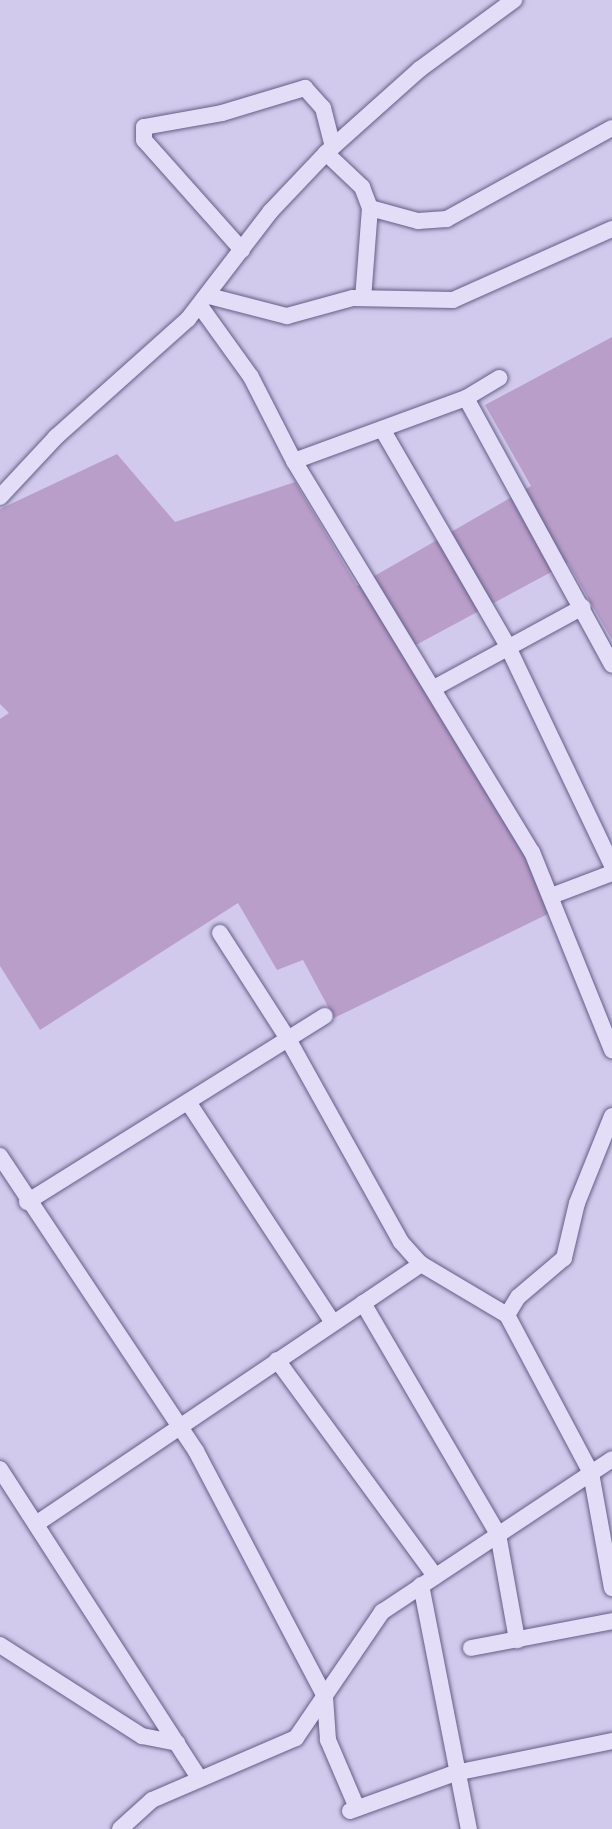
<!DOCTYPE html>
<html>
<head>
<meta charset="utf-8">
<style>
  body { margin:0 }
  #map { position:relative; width:612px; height:1829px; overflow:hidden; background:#d2caec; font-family:"PT Serif",serif }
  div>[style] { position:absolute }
  .green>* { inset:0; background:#ba9eca }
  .roads { filter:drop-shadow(0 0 2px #625f87) drop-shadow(0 0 2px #625f87) }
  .minor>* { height:16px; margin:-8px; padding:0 8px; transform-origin:8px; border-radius:8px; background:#e3ddf7 }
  span { translate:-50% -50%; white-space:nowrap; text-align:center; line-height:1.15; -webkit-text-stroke:4.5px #dfd9f4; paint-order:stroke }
</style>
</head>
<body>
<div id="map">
  <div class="green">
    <i style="clip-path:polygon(612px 337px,612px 640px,568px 563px,403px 652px,520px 845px,552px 912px,334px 1018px,303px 960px,277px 970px,238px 903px,40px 1030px,0 966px,0 719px,9px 713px,0 704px,0 509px,117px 454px,175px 522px,295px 482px,357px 586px,531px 486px,485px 405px)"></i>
  </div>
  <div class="roads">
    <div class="minor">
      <i style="left:326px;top:153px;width:50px;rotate:43.4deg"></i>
      <i style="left:362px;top:187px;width:22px;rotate:69deg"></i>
      <i style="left:370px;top:208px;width:90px;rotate:94.4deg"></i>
      <i style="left:370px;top:208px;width:50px;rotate:15.2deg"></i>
      <i style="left:418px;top:221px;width:29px;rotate:-4deg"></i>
      <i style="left:447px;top:219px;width:188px;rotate:-28.9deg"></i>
      <i style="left:242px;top:250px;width:147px;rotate:-131.7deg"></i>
      <i style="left:144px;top:140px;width:13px;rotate:-90deg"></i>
      <i style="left:144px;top:127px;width:79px;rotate:-10.2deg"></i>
      <i style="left:222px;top:113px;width:87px;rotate:-16.8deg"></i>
      <i style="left:305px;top:88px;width:27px;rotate:48deg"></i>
      <i style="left:323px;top:108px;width:40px;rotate:75.6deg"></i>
      <i style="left:209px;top:296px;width:81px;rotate:14.4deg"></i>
      <i style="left:287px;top:316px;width:68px;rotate:-15.3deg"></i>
      <i style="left:353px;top:298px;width:100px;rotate:1.1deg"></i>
      <i style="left:453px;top:300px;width:174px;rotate:-24.1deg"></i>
      <i style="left:200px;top:306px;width:87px;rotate:54.3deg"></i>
      <i style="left:251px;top:377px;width:94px;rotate:62.9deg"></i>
      <i style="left:294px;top:461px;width:458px;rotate:58.7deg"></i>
      <i style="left:532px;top:852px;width:214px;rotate:68deg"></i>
      <i style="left:466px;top:398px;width:304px;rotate:61.3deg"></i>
      <i style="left:382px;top:429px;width:250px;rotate:59.9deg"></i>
      <i style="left:507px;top:645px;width:244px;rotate:64.5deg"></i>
      <i style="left:294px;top:461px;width:183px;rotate:-20.1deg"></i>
      <i style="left:466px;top:398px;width:39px;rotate:-31deg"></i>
      <i style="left:0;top:497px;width:82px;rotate:-47deg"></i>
      <i style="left:56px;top:437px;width:177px;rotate:-41.8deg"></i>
      <i style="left:188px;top:319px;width:135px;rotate:-52.5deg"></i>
      <i style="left:270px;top:212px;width:81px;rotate:-46.5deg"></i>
      <i style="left:326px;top:153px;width:126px;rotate:-41.8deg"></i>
      <i style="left:420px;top:69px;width:117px;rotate:-36.3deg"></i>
      <i style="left:436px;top:687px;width:167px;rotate:-28.6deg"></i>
      <i style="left:554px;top:895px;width:62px;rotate:-20.8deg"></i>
      <i style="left:220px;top:933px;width:126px;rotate:57.3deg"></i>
      <i style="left:288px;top:1039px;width:232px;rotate:60.9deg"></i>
      <i style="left:401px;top:1242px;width:30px;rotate:48deg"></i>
      <i style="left:421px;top:1264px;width:100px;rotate:30.7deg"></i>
      <i style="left:188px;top:1102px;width:264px;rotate:56.7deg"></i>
      <i style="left:612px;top:1116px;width:94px;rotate:111.9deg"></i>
      <i style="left:577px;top:1203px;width:57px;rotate:103.3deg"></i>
      <i style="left:564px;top:1258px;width:60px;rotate:139.7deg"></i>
      <i style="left:518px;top:1297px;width:21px;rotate:121deg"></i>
      <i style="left:507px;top:1315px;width:179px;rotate:62deg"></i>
      <i style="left:591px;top:1473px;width:117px;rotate:79.7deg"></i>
      <i style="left:0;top:1156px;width:354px;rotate:56.4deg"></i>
      <i style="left:196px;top:1451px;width:278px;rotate:62.3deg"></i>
      <i style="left:325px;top:1697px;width:43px;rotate:86deg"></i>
      <i style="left:328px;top:1740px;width:74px;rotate:66.9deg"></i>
      <i style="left:27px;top:1202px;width:351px;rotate:-32deg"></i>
      <i style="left:363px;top:1303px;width:268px;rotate:59.7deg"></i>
      <i style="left:498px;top:1534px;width:108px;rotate:79.8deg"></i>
      <i style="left:277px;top:1360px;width:268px;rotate:53.8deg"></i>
      <i style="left:0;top:1469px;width:368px;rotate:57.2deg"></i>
      <i style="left:36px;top:1524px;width:465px;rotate:-34deg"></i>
      <i style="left:421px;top:1585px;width:249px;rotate:78.9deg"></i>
      <i style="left:0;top:1645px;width:169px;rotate:32.7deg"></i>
      <i style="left:142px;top:1736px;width:36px;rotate:11deg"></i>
      <i style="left:471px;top:1648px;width:144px;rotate:-10.8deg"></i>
      <i style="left:350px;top:1811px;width:112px;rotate:-19.9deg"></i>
      <i style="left:455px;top:1773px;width:160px;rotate:-11.5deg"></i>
      <i style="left:120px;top:1829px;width:43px;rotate:-42.2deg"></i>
      <i style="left:152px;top:1800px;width:157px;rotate:-23.3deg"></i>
      <i style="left:296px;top:1738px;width:153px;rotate:-55.7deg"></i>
      <i style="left:382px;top:1612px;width:276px;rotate:-33.6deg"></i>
    </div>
  </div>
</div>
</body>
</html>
